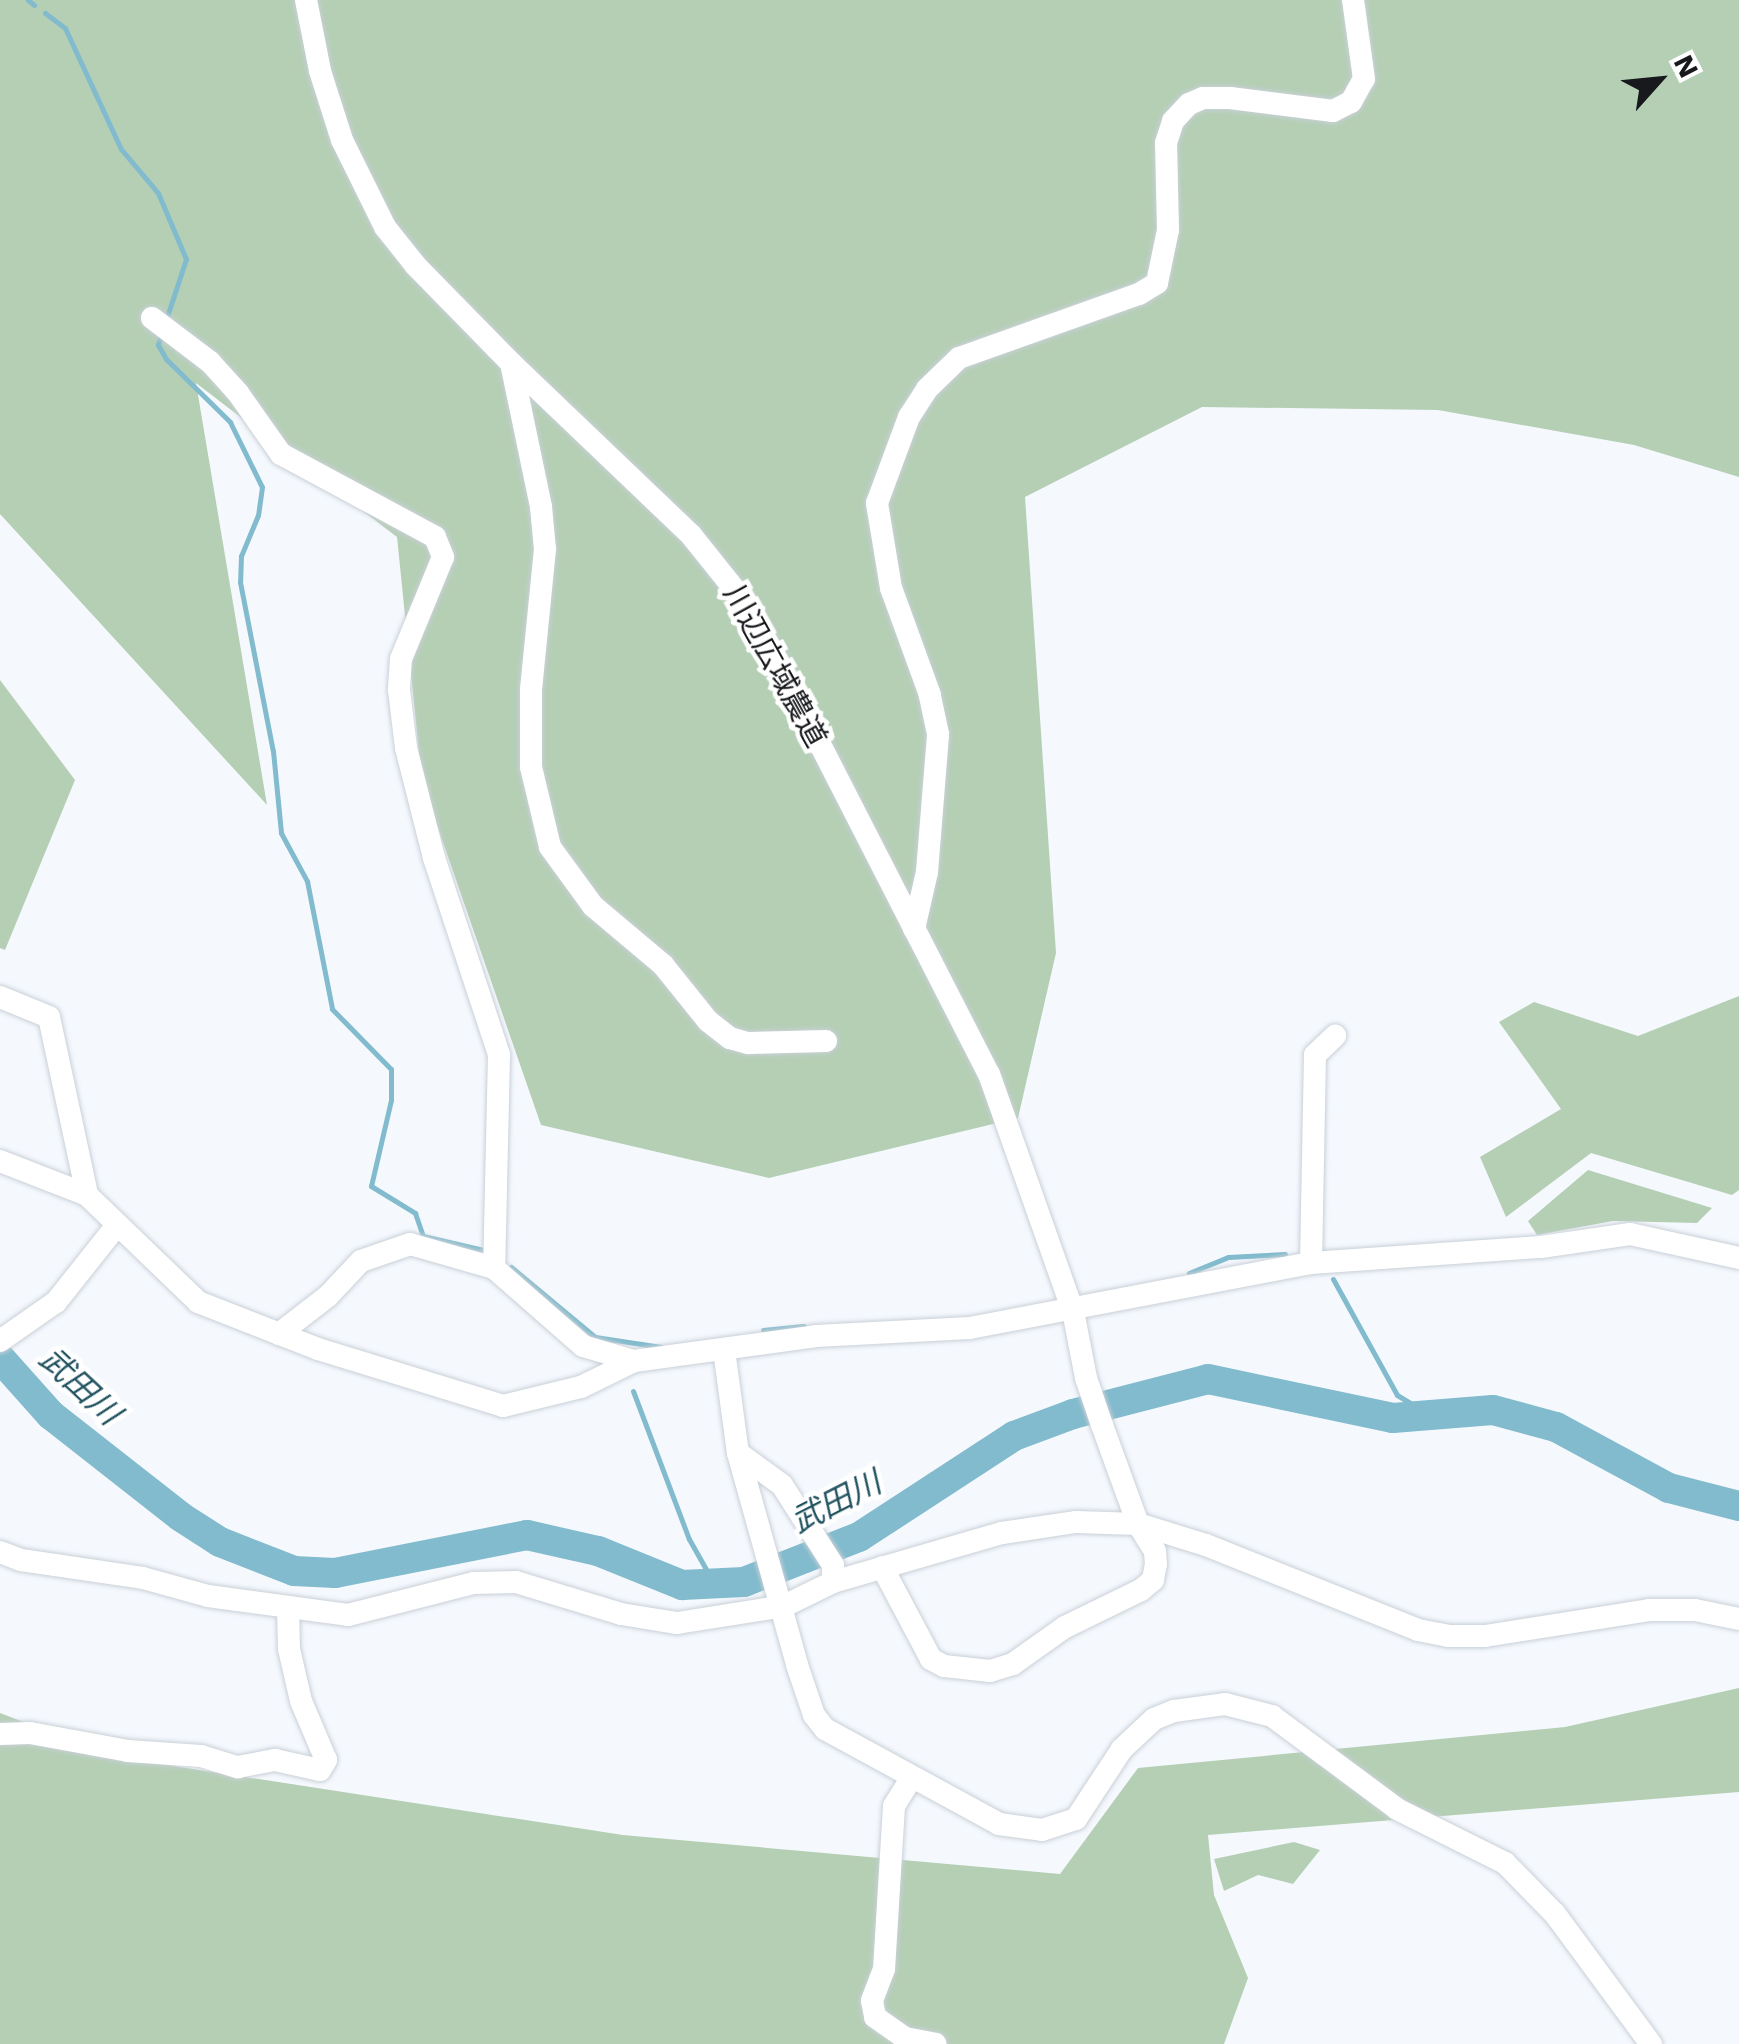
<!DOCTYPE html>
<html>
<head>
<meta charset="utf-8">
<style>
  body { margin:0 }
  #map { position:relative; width:1739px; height:2044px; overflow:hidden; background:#f5f9fe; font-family:"Work Sans","Noto Sans JP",sans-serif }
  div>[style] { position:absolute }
  .green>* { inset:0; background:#b5cfb5 }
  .stream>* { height:5px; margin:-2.5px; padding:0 2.5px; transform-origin:2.5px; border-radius:2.5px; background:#81bbcd }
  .river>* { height:30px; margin:-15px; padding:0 15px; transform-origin:15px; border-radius:15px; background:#81bbcd }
  .roads { filter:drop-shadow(0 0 2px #c9d0d7) drop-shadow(0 0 2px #c9d0d7) }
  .minor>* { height:22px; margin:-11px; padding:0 11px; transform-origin:11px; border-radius:11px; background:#fff }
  span { translate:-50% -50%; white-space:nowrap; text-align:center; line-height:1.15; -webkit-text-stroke:9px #fff; paint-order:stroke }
  .street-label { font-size:30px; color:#17191c }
  .water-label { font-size:32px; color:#215260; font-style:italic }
  .north { position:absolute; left:1609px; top:30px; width:100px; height:100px; -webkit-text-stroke:8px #fff; paint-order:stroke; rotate:63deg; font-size:28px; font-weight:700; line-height:40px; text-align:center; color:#17191c }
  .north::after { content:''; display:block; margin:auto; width:35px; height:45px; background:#17191c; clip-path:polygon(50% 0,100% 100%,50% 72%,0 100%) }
</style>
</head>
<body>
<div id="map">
  <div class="green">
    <i style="clip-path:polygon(0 0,1739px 0,1739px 477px,1634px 445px,1438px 410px,1202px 407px,1025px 497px,1056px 953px,1018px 1118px,769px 1178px,541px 1125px,422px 782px,397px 537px,196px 383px,267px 805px,0 514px)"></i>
    <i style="clip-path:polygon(0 680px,75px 780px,5px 950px,0 948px)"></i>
    <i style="clip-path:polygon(1739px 996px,1739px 1190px,1732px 1195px,1591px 1153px,1506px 1217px,1480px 1157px,1561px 1109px,1499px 1022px,1534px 1002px,1638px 1036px)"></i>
    <i style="clip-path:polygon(1588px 1170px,1712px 1208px,1697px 1223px,1613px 1221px,1537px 1235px,1528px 1221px)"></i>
    <i style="clip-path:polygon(1739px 1688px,1739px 1792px,1208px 1835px,1214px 1895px,1248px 1978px,1224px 2044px,0 2044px,0 1713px,115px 1757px,623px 1835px,1060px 1874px,1138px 1768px,1565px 1727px)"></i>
    <i style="clip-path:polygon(1294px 1842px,1320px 1850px,1293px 1884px,1258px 1875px,1224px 1891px,1214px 1859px)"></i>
  </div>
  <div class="stream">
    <i style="left:28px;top:0;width:8px;rotate:40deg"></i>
    <i style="left:45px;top:13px;width:25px;rotate:37deg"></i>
    <i style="left:65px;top:28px;width:133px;rotate:65.2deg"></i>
    <i style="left:121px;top:149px;width:57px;rotate:49.9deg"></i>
    <i style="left:158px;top:193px;width:72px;rotate:67deg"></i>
    <i style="left:186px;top:259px;width:64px;rotate:108.2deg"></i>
    <i style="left:161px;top:335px;width:10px;rotate:107deg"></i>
    <i style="left:158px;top:345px;width:16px;rotate:60deg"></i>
    <i style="left:166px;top:359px;width:90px;rotate:44.5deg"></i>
    <i style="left:230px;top:422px;width:72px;rotate:63.8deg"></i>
    <i style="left:262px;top:487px;width:28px;rotate:98deg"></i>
    <i style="left:258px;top:515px;width:44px;rotate:112.5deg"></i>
    <i style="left:241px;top:556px;width:26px;rotate:92deg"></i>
    <i style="left:240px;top:582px;width:172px;rotate:79deg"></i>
    <i style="left:273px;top:751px;width:82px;rotate:84.4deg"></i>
    <i style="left:281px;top:833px;width:55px;rotate:61.6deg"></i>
    <i style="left:307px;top:881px;width:130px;rotate:78.9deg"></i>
    <i style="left:332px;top:1009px;width:84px;rotate:45.5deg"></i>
    <i style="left:391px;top:1069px;width:31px;rotate:90deg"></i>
    <i style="left:391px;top:1100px;width:88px;rotate:103.1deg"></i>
    <i style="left:371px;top:1186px;width:52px;rotate:31.5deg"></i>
    <i style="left:415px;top:1213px;width:24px;rotate:71deg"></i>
    <i style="left:423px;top:1236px;width:63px;rotate:12.9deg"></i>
    <i style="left:511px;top:1267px;width:109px;rotate:39.8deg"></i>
    <i style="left:595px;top:1337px;width:67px;rotate:8.6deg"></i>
    <i style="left:1189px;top:1273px;width:42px;rotate:-22.3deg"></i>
    <i style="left:1228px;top:1257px;width:57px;rotate:-3deg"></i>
    <i style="left:1333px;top:1279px;width:132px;rotate:61.1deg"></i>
    <i style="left:1397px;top:1395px;width:39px;rotate:31deg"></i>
    <i style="left:763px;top:1330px;width:41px;rotate:-5.6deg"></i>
    <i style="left:633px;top:1391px;width:158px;rotate:69.3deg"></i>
    <i style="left:689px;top:1539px;width:55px;rotate:60.6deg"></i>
  </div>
  <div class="river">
    <i style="left:0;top:1358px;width:76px;rotate:48.2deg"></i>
    <i style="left:51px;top:1415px;width:165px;rotate:38.1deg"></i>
    <i style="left:181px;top:1517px;width:46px;rotate:32.7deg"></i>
    <i style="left:220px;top:1542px;width:79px;rotate:21.4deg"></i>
    <i style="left:294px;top:1571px;width:41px;rotate:2.8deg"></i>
    <i style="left:335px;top:1573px;width:196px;rotate:-11.2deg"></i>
    <i style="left:527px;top:1535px;width:73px;rotate:12.7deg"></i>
    <i style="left:598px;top:1551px;width:91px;rotate:22deg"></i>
    <i style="left:682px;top:1585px;width:62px;rotate:-2.8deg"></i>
    <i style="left:744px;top:1582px;width:123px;rotate:-21.4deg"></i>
    <i style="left:859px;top:1537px;width:185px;rotate:-33.1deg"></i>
    <i style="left:1014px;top:1436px;width:63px;rotate:-20.4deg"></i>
    <i style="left:1073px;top:1414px;width:139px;rotate:-14.5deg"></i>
    <i style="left:1208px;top:1379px;width:189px;rotate:11.9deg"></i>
    <i style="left:1393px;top:1418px;width:100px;rotate:-4.6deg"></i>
    <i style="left:1493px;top:1410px;width:65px;rotate:15.1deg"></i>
    <i style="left:1556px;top:1427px;width:128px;rotate:28.4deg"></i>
    <i style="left:1669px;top:1488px;width:72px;rotate:14.4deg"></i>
  </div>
  <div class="roads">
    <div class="minor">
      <i style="left:306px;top:0;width:72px;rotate:78.8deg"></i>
      <i style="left:320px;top:71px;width:72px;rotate:72.3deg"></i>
      <i style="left:342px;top:140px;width:97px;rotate:63.7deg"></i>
      <i style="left:385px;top:227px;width:50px;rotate:51.5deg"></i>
      <i style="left:416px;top:266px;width:136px;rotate:45.6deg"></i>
      <i style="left:511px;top:363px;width:249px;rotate:43.7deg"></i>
      <i style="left:691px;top:535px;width:83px;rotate:51.3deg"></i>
      <i style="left:743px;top:600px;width:78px;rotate:60.8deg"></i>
      <i style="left:781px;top:668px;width:456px;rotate:62.9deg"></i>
      <i style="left:989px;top:1074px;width:251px;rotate:70.5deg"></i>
      <i style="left:1073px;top:1311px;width:68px;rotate:79deg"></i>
      <i style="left:1086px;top:1378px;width:50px;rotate:71.2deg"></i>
      <i style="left:1102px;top:1425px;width:105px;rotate:70deg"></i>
      <i style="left:1138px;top:1524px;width:32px;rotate:58deg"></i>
      <i style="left:1155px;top:1551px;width:13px;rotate:86deg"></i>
      <i style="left:1156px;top:1564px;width:16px;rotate:101deg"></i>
      <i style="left:1153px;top:1580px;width:16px;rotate:140deg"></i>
      <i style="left:1141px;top:1590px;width:85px;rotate:154deg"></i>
      <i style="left:1065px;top:1627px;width:64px;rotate:144.6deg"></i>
      <i style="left:1013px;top:1664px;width:24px;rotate:163deg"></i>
      <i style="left:990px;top:1671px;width:46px;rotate:-173.8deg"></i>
      <i style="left:944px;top:1666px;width:15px;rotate:-152deg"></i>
      <i style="left:931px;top:1659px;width:104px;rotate:-118deg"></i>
      <i style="left:152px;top:318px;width:73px;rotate:37.2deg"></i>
      <i style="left:210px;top:362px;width:42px;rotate:47.9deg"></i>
      <i style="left:238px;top:393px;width:75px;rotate:54.8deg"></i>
      <i style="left:281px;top:454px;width:175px;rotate:28.3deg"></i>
      <i style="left:435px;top:537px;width:22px;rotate:68deg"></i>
      <i style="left:443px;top:557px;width:110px;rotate:112.4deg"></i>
      <i style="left:401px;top:659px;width:31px;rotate:94deg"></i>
      <i style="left:399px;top:690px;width:58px;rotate:83.1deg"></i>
      <i style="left:406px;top:748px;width:114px;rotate:75.7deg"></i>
      <i style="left:434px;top:858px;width:207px;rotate:71.7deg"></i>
      <i style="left:499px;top:1055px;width:213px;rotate:91.3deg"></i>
      <i style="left:511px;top:363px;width:147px;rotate:78.2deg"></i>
      <i style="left:541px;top:507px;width:42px;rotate:84.6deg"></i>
      <i style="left:545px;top:549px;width:142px;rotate:95.7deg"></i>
      <i style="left:531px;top:690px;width:77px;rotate:90deg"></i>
      <i style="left:531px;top:767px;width:82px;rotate:76.6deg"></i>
      <i style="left:550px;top:847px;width:73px;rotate:53.9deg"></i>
      <i style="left:593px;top:906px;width:92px;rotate:40.1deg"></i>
      <i style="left:663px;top:965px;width:72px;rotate:51.2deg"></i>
      <i style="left:708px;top:1021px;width:28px;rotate:38deg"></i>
      <i style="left:730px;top:1038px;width:19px;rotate:16deg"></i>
      <i style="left:748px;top:1043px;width:78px;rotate:-1.5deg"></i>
      <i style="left:914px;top:929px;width:58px;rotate:-77.2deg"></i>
      <i style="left:927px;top:872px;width:138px;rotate:-85.4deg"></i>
      <i style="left:938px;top:734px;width:40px;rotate:-102deg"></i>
      <i style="left:930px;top:695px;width:114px;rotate:-110deg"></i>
      <i style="left:891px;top:588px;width:86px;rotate:-99.4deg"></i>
      <i style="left:877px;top:503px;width:92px;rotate:-69.6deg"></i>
      <i style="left:909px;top:417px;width:33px;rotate:-57deg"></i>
      <i style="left:927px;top:389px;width:45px;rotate:-44.1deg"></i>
      <i style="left:959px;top:358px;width:191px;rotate:-19.6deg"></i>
      <i style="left:1139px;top:294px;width:21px;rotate:-31deg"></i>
      <i style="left:1157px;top:283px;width:54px;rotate:-78.3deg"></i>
      <i style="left:1168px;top:230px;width:87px;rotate:-91.3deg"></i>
      <i style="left:1166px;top:143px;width:23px;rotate:-72deg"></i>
      <i style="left:1173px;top:121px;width:23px;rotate:-47deg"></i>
      <i style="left:1189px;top:104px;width:15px;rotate:-23deg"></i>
      <i style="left:1203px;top:98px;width:27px"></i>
      <i style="left:1230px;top:98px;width:104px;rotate:7.2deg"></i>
      <i style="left:1333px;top:111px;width:20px;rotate:-27deg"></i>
      <i style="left:1351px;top:102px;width:26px;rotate:-61deg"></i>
      <i style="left:1364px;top:79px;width:80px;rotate:-97.9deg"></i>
      <i style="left:0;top:997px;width:53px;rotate:22.2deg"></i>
      <i style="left:49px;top:1017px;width:182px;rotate:77.9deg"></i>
      <i style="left:0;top:1161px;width:93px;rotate:21.3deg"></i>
      <i style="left:87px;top:1195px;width:154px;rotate:43.9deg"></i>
      <i style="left:198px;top:1302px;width:129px;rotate:21.4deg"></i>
      <i style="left:318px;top:1349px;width:194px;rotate:17.1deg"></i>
      <i style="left:503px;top:1406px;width:80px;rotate:-13.7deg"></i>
      <i style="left:581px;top:1387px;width:59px;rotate:-26.1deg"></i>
      <i style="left:634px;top:1361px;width:184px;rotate:-7.8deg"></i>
      <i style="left:816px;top:1336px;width:154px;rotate:-3deg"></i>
      <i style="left:970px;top:1328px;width:347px;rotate:-10.8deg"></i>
      <i style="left:1311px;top:1263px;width:231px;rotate:-4deg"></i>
      <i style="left:1541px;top:1247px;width:90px;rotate:-8.3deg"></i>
      <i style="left:1630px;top:1234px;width:112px;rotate:12.4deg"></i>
      <i style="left:1311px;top:1263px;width:208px;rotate:-88.9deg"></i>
      <i style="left:1315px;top:1055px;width:28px;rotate:-44deg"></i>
      <i style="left:279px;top:1334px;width:62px;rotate:-37.8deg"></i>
      <i style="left:328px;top:1296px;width:48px;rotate:-46.7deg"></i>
      <i style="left:361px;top:1261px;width:52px;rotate:-19.1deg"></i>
      <i style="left:410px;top:1244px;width:87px;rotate:15.9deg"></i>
      <i style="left:494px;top:1268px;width:118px;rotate:41.2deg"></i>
      <i style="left:583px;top:1346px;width:53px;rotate:16.4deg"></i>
      <i style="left:0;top:1341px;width:68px;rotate:-34.9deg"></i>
      <i style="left:56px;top:1302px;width:98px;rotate:-51.6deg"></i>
      <i style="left:724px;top:1350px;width:104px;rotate:82.3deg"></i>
      <i style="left:738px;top:1453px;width:220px;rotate:74.4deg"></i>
      <i style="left:797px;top:1665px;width:53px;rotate:71.2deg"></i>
      <i style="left:814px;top:1715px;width:18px;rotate:52deg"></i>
      <i style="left:825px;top:1729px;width:198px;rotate:28.6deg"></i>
      <i style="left:999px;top:1824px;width:43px;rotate:7.9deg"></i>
      <i style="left:1042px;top:1830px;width:36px;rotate:-18deg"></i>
      <i style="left:1076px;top:1819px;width:84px;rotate:-56.7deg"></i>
      <i style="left:1122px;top:1749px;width:44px;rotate:-43.2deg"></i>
      <i style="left:1154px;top:1719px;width:22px;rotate:-22deg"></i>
      <i style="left:1174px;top:1711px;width:51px;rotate:-7.8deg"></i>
      <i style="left:1225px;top:1704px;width:49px;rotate:14.3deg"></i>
      <i style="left:1272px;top:1716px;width:156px;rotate:36.6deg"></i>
      <i style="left:1397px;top:1809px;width:121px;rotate:26.6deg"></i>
      <i style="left:1505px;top:1863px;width:71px;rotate:45.6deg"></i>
      <i style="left:1555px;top:1914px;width:162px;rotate:53.6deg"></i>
      <i style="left:738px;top:1453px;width:54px;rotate:36deg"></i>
      <i style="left:782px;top:1485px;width:95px;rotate:57.5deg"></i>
      <i style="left:833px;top:1565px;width:17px;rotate:90deg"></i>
      <i style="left:0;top:1552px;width:22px;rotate:21deg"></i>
      <i style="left:21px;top:1560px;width:123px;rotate:8.4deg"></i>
      <i style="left:143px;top:1578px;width:67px;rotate:15.5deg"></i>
      <i style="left:208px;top:1596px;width:141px;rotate:7.7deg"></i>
      <i style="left:348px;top:1615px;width:130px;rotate:-14.3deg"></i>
      <i style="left:474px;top:1583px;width:42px;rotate:-1.4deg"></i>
      <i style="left:516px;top:1582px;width:110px;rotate:16.9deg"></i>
      <i style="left:621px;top:1614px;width:57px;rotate:9.1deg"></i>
      <i style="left:677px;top:1623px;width:108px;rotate:-9deg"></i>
      <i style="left:784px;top:1606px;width:55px;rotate:-26.1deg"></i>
      <i style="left:833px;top:1582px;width:176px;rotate:-16.2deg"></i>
      <i style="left:1002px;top:1533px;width:75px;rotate:-8.5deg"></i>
      <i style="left:1076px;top:1522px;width:62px;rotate:1.8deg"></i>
      <i style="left:1138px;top:1524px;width:71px;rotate:17.2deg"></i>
      <i style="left:1206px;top:1545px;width:228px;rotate:21.8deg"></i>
      <i style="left:1418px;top:1630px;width:31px;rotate:11deg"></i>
      <i style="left:1448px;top:1636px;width:37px"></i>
      <i style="left:1485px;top:1636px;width:166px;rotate:-9deg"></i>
      <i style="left:1649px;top:1610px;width:46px"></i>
      <i style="left:1695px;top:1610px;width:45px;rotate:11.6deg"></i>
      <i style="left:0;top:1734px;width:30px;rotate:-2deg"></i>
      <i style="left:30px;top:1733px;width:100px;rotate:10.4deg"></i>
      <i style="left:128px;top:1751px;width:73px;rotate:3.9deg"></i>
      <i style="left:201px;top:1756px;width:39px;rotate:17deg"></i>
      <i style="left:238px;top:1767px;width:38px;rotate:-11deg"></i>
      <i style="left:275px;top:1760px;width:46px;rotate:12.5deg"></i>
      <i style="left:320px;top:1770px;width:12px;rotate:-59deg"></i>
      <i style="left:326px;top:1760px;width:64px;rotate:-113deg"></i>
      <i style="left:301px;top:1701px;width:53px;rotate:-103deg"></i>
      <i style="left:289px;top:1649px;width:42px;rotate:-91.4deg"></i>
      <i style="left:912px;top:1777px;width:34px;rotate:122deg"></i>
      <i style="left:894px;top:1806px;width:163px;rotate:93.5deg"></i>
      <i style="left:884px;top:1969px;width:34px;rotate:111deg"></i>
      <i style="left:872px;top:2001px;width:16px;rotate:79deg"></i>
      <i style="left:875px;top:2017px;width:37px;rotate:35deg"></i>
      <i style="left:905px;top:2038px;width:31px;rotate:11deg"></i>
    </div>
  </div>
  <div class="street-label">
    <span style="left:775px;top:666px;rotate:61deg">川辺広域農道</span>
  </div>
  <div class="water-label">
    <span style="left:80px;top:1386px;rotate:43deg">武田川</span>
    <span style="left:836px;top:1502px;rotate:-27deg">武田川</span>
  </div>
  <div class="north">N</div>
</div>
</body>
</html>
